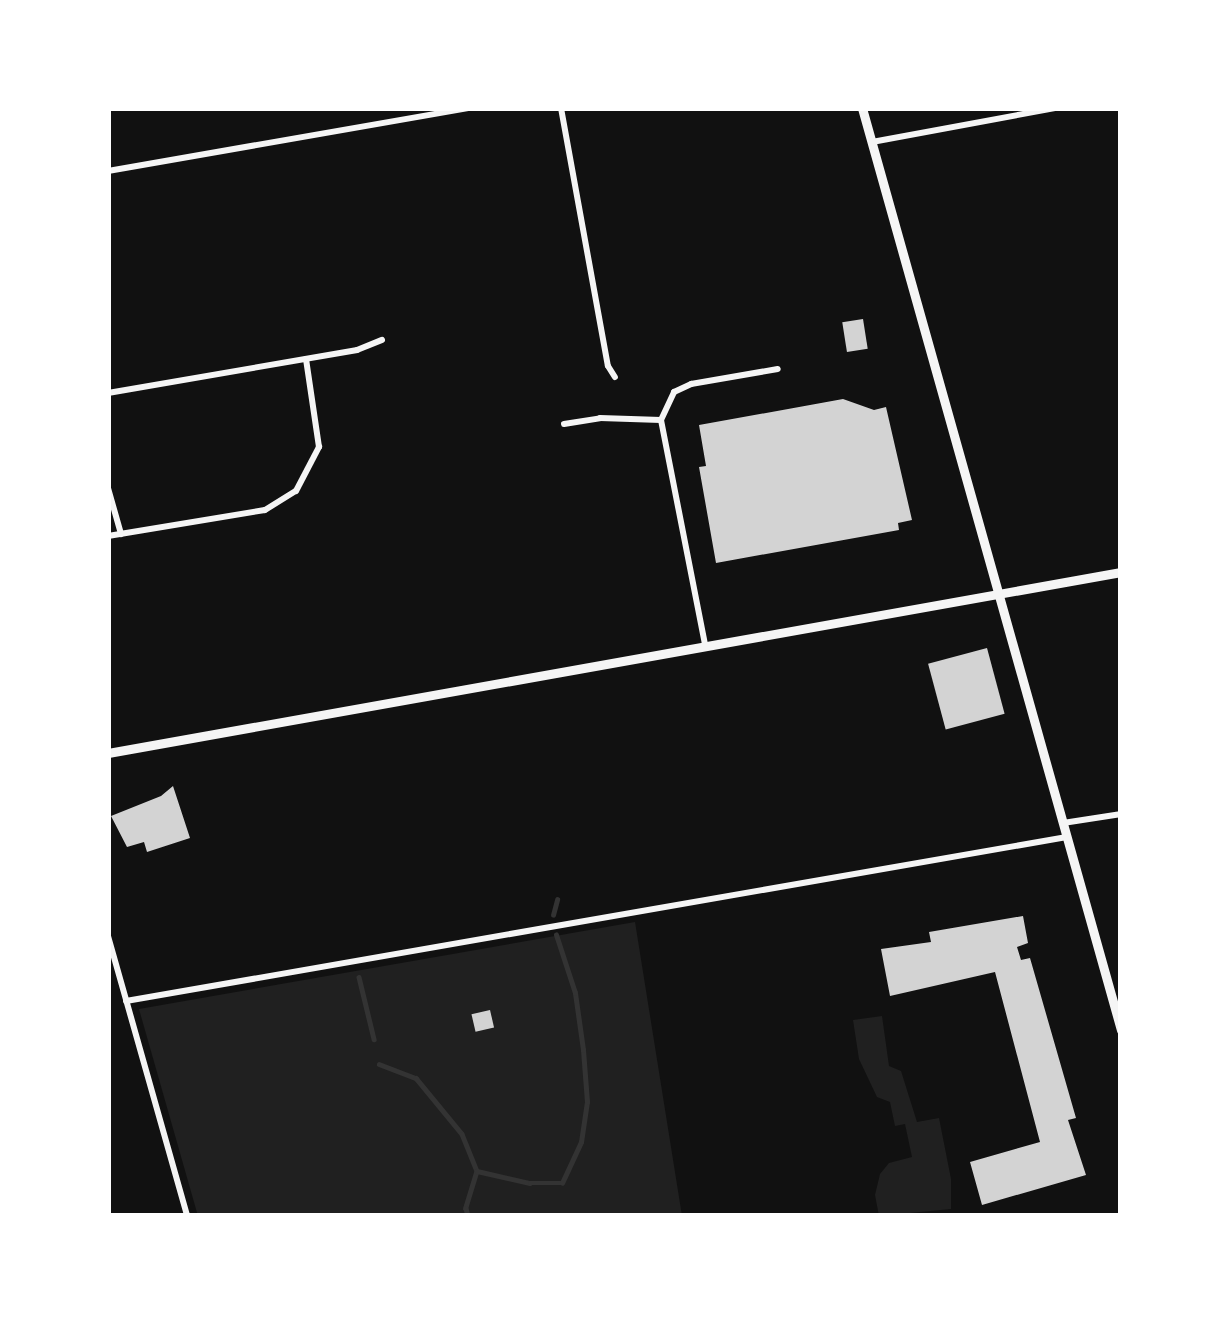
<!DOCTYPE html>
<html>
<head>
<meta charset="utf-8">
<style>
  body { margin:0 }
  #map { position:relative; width:1229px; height:1324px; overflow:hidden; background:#111; font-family:Quicksand,sans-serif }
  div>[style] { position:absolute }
  .green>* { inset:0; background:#202020 }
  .stream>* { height:4.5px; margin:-2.25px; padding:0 2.25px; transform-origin:2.25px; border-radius:2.25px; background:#333 }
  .building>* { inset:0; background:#d3d3d3; transform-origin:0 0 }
  .minor>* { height:6px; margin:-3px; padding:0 3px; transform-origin:3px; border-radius:3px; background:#f5f5f5 }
  .tertiary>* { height:9px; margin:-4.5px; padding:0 4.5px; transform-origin:4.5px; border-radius:4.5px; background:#f5f5f5 }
  .secondary>* { height:9px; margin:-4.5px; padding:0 4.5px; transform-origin:4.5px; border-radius:4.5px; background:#f5f5f5 }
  span { translate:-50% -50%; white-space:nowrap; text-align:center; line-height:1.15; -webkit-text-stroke:9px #fff; paint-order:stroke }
  .frame { position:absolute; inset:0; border:111px solid #fff; pointer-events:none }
</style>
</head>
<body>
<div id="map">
  <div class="green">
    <i style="clip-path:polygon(635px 922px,682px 1216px,198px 1216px,139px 1009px)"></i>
    <i style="clip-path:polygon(882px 1016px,889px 1066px,901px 1071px,917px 1122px,939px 1118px,951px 1179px,951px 1209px,879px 1216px,875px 1195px,880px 1174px,889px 1163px,912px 1157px,905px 1124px,895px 1126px,890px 1102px,877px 1097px,859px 1059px,853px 1020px)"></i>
  </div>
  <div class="stream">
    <i style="left:553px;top:915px;width:16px;rotate:-75deg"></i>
    <i style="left:359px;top:977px;width:64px;rotate:76.4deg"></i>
    <i style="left:379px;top:1064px;width:40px;rotate:21deg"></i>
    <i style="left:416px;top:1078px;width:72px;rotate:50.6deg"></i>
    <i style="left:462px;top:1134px;width:40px;rotate:68deg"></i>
    <i style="left:477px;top:1171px;width:39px;rotate:107deg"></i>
    <i style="left:466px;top:1208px;width:8px;rotate:76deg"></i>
    <i style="left:477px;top:1171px;width:54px;rotate:12.8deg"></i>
    <i style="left:530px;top:1183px;width:32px"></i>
    <i style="left:562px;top:1183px;width:45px;rotate:-65.1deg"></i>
    <i style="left:581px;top:1142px;width:40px;rotate:-81.5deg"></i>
    <i style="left:587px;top:1102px;width:52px;rotate:-94.4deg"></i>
    <i style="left:583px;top:1050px;width:58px;rotate:-98deg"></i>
    <i style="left:575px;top:993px;width:61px;rotate:-108.1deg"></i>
  </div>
  <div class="building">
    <i style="left:863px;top:319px;width:30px;height:21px;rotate:81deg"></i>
    <i style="clip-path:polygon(843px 399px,874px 410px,886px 407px,912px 520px,898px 523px,899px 530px,716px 563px,699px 467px,706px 466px,699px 425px)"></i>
    <i style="left:987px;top:648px;width:68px;height:61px;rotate:75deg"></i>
    <i style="clip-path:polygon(173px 786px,190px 838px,147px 852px,144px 842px,127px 847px,111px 816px,161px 796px)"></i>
    <i style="clip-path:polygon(1023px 916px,1028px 943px,1017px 947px,1021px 960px,1030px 958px,1076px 1118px,1068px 1120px,1086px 1175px,982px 1205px,970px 1162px,1040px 1142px,995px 972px,890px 996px,881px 949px,931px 942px,929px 932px)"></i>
    <i style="left:490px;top:1010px;width:18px;height:19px;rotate:77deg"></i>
  </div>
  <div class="minor">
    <i style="left:561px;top:108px;width:262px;rotate:79.7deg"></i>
    <i style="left:608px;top:366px;width:13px;rotate:58deg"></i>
    <i style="left:872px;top:142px;width:186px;rotate:-10.5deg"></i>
    <i style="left:108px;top:171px;width:367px;rotate:-9.9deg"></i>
    <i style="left:108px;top:393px;width:253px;rotate:-9.8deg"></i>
    <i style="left:357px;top:350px;width:27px;rotate:-22deg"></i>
    <i style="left:661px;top:420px;width:229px;rotate:78.9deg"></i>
    <i style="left:564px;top:424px;width:36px;rotate:-9deg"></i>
    <i style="left:600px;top:418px;width:61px;rotate:1.9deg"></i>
    <i style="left:661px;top:420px;width:31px;rotate:-65deg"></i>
    <i style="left:674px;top:392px;width:19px;rotate:-25deg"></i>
    <i style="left:691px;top:384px;width:88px;rotate:-9.8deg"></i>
    <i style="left:108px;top:488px;width:48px;rotate:74.2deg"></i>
    <i style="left:108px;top:536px;width:159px;rotate:-9.4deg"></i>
    <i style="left:265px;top:510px;width:36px;rotate:-32deg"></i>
    <i style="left:296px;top:491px;width:50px;rotate:-62.4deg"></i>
    <i style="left:319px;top:447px;width:89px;rotate:-98.4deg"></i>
    <i style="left:1063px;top:823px;width:59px;rotate:-8.8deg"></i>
    <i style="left:108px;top:936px;width:291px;rotate:74.2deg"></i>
    <i style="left:126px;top:1001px;width:955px;rotate:-9.89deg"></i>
  </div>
  <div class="tertiary">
    <i style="left:108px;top:753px;width:1029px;rotate:-10.13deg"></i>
  </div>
  <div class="secondary">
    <i style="left:862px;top:108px;width:958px;rotate:74.31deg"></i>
  </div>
  <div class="frame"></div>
</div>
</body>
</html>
